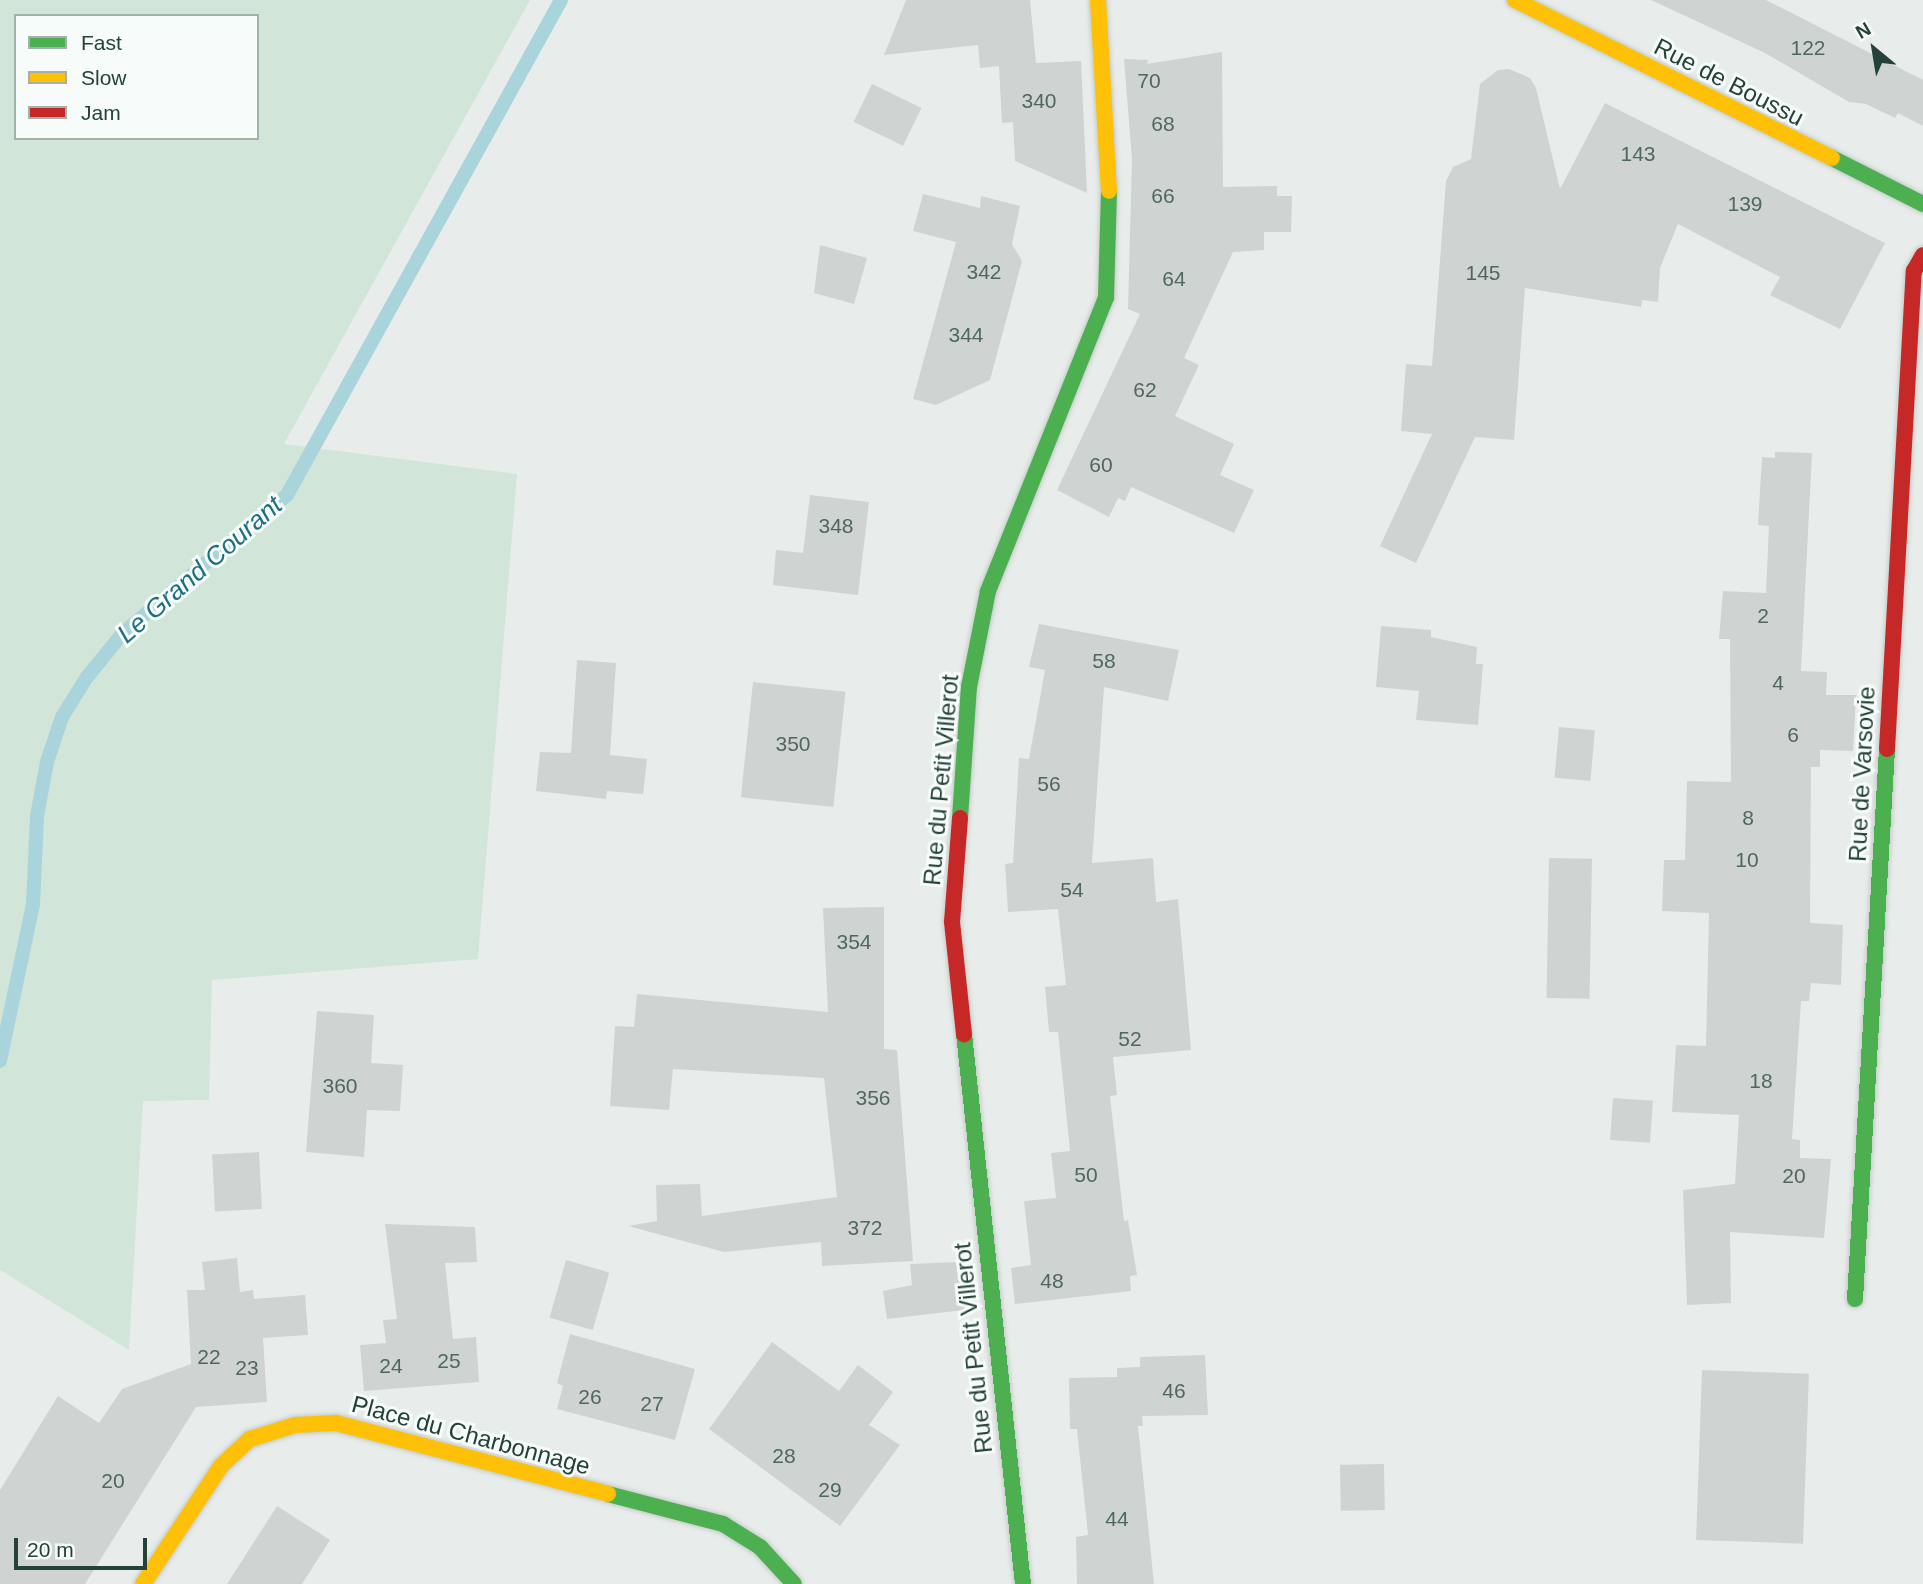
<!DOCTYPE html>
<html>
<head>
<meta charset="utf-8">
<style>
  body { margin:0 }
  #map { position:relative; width:1923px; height:1584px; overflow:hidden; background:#e8edeb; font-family:Arial,sans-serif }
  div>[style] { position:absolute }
  .green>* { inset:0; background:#d1e6d8 }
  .stream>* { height:14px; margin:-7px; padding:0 7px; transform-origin:7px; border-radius:7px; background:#a9d4db }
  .building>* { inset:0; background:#cfd4d2; transform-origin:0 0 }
  .roads { filter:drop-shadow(0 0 2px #c3cbc8) drop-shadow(0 0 2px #c3cbc8) }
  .fast>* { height:16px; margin:-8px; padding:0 8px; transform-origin:8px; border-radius:8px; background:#4caf50 }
  .slow>* { height:16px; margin:-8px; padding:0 8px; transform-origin:8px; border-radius:8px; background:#ffc107 }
  .jam>* { height:16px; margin:-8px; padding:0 8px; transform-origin:8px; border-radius:8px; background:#c62828 }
  span { translate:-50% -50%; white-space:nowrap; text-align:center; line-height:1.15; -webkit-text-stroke:6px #f7fbf9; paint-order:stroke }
  .number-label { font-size:21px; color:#506761 }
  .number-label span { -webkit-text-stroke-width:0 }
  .street-label { font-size:24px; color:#24423a }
  .water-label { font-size:26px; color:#1c6f80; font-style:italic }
  .legend { position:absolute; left:14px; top:14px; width:245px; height:126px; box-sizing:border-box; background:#f7fbf9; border:2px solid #a3b1ad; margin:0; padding:9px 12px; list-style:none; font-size:21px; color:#24423a }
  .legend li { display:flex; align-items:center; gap:14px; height:35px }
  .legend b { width:35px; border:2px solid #a3b1ad }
  .north { position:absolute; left:1839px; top:14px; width:70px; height:70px; -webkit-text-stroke:5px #f7fbf9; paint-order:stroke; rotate:330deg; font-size:19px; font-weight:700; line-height:28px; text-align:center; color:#24423a }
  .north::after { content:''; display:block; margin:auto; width:24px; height:32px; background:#24423a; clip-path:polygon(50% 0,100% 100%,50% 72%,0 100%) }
  .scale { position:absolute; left:14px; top:1538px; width:133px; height:32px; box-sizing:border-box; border:4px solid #24423a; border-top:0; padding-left:9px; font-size:21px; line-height:24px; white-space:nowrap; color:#24423a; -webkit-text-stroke:5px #f7fbf9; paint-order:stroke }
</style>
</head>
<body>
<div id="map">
  <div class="green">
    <i style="clip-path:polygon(evenodd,0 0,530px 0,284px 444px,517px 474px,478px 959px,212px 980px,209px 1100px,143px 1101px,129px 1350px,0 1270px,0 0,16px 16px,257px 16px,257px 138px,16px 138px,16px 16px)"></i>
  </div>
  <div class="stream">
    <i style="left:0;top:1061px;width:159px;rotate:-78.1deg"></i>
    <i style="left:33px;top:905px;width:89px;rotate:-87.4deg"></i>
    <i style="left:37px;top:816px;width:55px;rotate:-79.5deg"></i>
    <i style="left:47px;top:762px;width:47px;rotate:-71.6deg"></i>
    <i style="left:62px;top:717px;width:47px;rotate:-58deg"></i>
    <i style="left:87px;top:677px;width:57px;rotate:-50.7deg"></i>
    <i style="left:123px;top:633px;width:214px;rotate:-40.1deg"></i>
    <i style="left:287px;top:495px;width:566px;rotate:-61.03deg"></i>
  </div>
  <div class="building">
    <i style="clip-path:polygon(906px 0,1030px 0,1036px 63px,1081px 61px,1087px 193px,1015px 161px,1013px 122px,1002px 123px,999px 66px,980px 68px,978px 45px,884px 55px)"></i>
    <i style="clip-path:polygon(1651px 0,1766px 0,1923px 80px,1923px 126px,1898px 113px,1895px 118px,1866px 104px,1849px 102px,1765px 53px)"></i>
    <i style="clip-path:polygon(1222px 52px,1223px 187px,1277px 186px,1277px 196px,1292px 196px,1291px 232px,1264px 232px,1264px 250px,1233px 252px,1184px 358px,1199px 365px,1175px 416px,1234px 444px,1220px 475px,1254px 490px,1234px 533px,1131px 487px,1125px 501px,1118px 498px,1109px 517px,1057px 490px,1140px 314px,1128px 309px,1132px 159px,1124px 59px,1148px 60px,1147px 64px)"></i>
    <i style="clip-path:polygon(1509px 69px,1530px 78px,1536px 88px,1560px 189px,1605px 103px,1885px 243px,1840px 329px,1770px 295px,1780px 277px,1678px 224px,1660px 268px,1658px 302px,1642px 300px,1641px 307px,1525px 288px,1514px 440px,1475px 437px,1416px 563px,1380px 546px,1432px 434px,1401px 431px,1406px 364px,1432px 366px,1446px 181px,1453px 167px,1471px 159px,1480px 84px,1498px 70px)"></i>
    <i style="left:872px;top:84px;width:55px;height:42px;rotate:26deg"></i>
    <i style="clip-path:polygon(923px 194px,980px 208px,981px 196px,1020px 206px,1012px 244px,1022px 261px,990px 380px,936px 405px,913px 399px,956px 242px,913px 231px)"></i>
    <i style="clip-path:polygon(820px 245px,867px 258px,854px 304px,814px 293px)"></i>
    <i style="clip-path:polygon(1775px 452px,1812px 453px,1801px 671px,1827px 672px,1826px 695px,1856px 695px,1853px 751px,1820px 750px,1820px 767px,1811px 767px,1810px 923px,1843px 925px,1841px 985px,1811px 983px,1809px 1001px,1801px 1001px,1792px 1139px,1800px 1140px,1800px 1158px,1831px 1159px,1824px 1238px,1730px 1232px,1731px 1303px,1687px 1305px,1683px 1190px,1735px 1184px,1739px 1115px,1672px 1112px,1676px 1045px,1706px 1046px,1709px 913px,1662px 911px,1664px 860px,1685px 860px,1687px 781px,1731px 782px,1730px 639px,1719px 639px,1723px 591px,1766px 593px,1769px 526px,1758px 525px,1762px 457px,1775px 458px)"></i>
    <i style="clip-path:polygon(810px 495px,869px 502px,858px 595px,773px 585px,776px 550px,803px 553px)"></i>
    <i style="clip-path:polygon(1039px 624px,1179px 650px,1168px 701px,1104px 687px,1092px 863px,1153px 858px,1156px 902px,1178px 899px,1191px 1050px,1113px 1057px,1117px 1095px,1110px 1096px,1124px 1221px,1128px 1220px,1137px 1275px,1130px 1276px,1131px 1291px,1015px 1304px,1011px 1268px,1031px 1265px,1024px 1201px,1056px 1198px,1051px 1153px,1070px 1151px,1058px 1032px,1049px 1032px,1045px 987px,1066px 985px,1058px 909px,1008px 912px,1005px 864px,1013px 863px,1019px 758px,1029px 759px,1045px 670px,1029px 667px)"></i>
    <i style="clip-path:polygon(1381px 626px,1431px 630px,1431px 637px,1477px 647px,1476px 664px,1483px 664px,1478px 725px,1416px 720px,1419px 691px,1376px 687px)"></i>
    <i style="clip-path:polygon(577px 660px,616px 663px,610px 755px,647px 759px,643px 794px,607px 791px,606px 799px,536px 791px,540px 752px,571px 753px)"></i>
    <i style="left:753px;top:682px;width:93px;height:116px;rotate:6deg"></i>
    <i style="left:1559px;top:727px;width:36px;height:51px;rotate:5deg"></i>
    <i style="left:1549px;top:858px;width:43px;height:140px;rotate:1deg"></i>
    <i style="clip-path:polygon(884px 907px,884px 1049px,897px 1050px,913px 1261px,822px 1266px,821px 1242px,724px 1252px,628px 1226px,657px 1221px,656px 1185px,700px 1184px,702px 1216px,837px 1197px,824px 1078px,673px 1069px,669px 1110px,610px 1106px,615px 1026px,634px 1027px,637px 994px,828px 1012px,823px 908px)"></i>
    <i style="clip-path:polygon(317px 1011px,374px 1015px,371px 1063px,403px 1065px,400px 1111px,367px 1110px,364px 1157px,306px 1152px)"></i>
    <i style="left:1613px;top:1098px;width:40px;height:42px;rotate:4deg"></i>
    <i style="left:259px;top:1152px;width:57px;height:47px;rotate:87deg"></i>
    <i style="clip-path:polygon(385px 1224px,475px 1227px,477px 1262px,445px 1263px,453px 1339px,476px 1337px,479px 1382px,364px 1391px,360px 1345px,386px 1343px,383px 1320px,397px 1319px)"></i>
    <i style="clip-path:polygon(237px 1258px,240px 1292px,253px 1290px,254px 1299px,305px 1295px,308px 1335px,263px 1338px,267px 1402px,196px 1407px,85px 1584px,0 1584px,0 1490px,58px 1396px,99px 1423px,122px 1389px,191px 1364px,187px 1290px,205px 1290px,202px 1262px)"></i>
    <i style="left:566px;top:1260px;width:45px;height:60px;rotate:16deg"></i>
    <i style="clip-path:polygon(957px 1262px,958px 1277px,968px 1276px,972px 1309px,887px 1319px,883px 1291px,912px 1285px,910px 1264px)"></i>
    <i style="clip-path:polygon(570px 1334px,695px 1369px,675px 1440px,557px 1409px,563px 1386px,557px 1383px)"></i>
    <i style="clip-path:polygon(772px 1342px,839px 1391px,858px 1365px,893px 1392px,869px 1425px,900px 1445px,840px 1526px,709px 1429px)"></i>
    <i style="clip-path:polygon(1205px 1355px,1208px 1415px,1142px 1416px,1143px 1426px,1138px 1426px,1154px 1584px,1077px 1584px,1076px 1537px,1088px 1535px,1077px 1429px,1070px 1429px,1069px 1378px,1117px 1377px,1117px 1368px,1140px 1367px,1140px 1357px)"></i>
    <i style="left:1702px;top:1370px;width:107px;height:170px;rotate:2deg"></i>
    <i style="left:1384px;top:1464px;width:46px;height:44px;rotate:89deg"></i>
    <i style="clip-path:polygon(277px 1506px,330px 1540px,302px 1584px,227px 1584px)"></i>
  </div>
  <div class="roads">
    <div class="fast">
      <i style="left:1832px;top:158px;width:102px;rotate:26.8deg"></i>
      <i style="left:960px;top:818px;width:131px;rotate:-86.1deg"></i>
      <i style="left:969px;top:687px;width:98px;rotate:-78.8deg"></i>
      <i style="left:988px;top:591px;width:316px;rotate:-68.1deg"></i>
      <i style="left:1106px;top:298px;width:107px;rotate:-88.4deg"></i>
      <i style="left:964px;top:1034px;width:553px;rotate:83.88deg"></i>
      <i style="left:1855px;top:1299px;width:551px;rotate:-86.67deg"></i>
      <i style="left:608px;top:1494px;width:119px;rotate:14.6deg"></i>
      <i style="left:723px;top:1524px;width:44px;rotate:31.9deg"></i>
      <i style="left:760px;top:1547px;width:50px;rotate:47.4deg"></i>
    </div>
    <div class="slow">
      <i style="left:1098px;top:0;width:191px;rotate:86.7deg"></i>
      <i style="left:1515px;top:0;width:354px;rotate:26.5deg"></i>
      <i style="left:143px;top:1584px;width:141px;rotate:-56.5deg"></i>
      <i style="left:221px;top:1466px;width:40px;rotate:-43deg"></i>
      <i style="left:250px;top:1439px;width:47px;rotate:-17.3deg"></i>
      <i style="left:295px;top:1425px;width:41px;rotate:-2.8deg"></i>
      <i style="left:336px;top:1423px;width:281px;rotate:14.6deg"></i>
    </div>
    <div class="jam">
      <i style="left:1887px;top:749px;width:479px;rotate:-86.8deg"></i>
      <i style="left:1914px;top:271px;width:18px;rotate:-61deg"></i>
      <i style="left:960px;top:818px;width:104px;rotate:94.4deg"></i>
      <i style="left:952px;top:922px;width:113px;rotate:83.9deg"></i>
    </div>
  </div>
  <div class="number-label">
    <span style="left:1808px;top:48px">122</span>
    <span style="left:1149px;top:81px">70</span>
    <span style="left:1039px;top:101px">340</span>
    <span style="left:1163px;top:124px">68</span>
    <span style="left:1638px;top:154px">143</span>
    <span style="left:1163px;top:196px">66</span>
    <span style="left:1745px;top:204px">139</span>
    <span style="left:984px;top:272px">342</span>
    <span style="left:1483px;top:273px">145</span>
    <span style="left:1174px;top:279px">64</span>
    <span style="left:966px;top:335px">344</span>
    <span style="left:1145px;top:390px">62</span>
    <span style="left:1101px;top:465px">60</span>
    <span style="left:836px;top:526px">348</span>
    <span style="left:1763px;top:616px">2</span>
    <span style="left:1104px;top:661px">58</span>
    <span style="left:1778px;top:683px">4</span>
    <span style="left:1793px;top:735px">6</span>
    <span style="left:793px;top:744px">350</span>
    <span style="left:1049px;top:784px">56</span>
    <span style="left:1748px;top:818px">8</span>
    <span style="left:1747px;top:860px">10</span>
    <span style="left:1072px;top:890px">54</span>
    <span style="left:854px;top:942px">354</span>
    <span style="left:1130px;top:1039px">52</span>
    <span style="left:1761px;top:1081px">18</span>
    <span style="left:340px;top:1086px">360</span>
    <span style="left:873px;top:1098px">356</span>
    <span style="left:1086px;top:1175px">50</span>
    <span style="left:1794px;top:1176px">20</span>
    <span style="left:865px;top:1228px">372</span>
    <span style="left:1052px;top:1281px">48</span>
    <span style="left:209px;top:1357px">22</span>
    <span style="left:449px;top:1361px">25</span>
    <span style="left:391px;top:1366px">24</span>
    <span style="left:247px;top:1368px">23</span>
    <span style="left:1174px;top:1391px">46</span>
    <span style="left:590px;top:1397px">26</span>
    <span style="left:652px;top:1404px">27</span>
    <span style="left:784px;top:1456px">28</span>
    <span style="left:113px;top:1481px">20</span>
    <span style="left:830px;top:1490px">29</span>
    <span style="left:1117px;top:1519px">44</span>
  </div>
  <div class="street-label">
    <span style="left:1729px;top:82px;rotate:27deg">Rue de Boussu</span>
    <span style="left:1862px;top:774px;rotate:-87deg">Rue de Varsovie</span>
    <span style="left:941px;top:780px;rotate:-85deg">Rue du Petit Villerot</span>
    <span style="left:973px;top:1348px;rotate:-96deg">Rue du Petit Villerot</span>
    <span style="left:471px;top:1435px;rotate:15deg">Place du Charbonnage</span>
  </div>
  <div class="water-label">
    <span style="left:200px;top:570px;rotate:-41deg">Le Grand Courant</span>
  </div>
  <ul class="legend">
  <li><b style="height:9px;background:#4caf50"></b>Fast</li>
  <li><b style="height:9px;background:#ffc107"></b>Slow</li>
  <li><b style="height:9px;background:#c62828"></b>Jam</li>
  </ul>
  <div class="north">N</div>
  <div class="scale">20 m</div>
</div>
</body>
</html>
